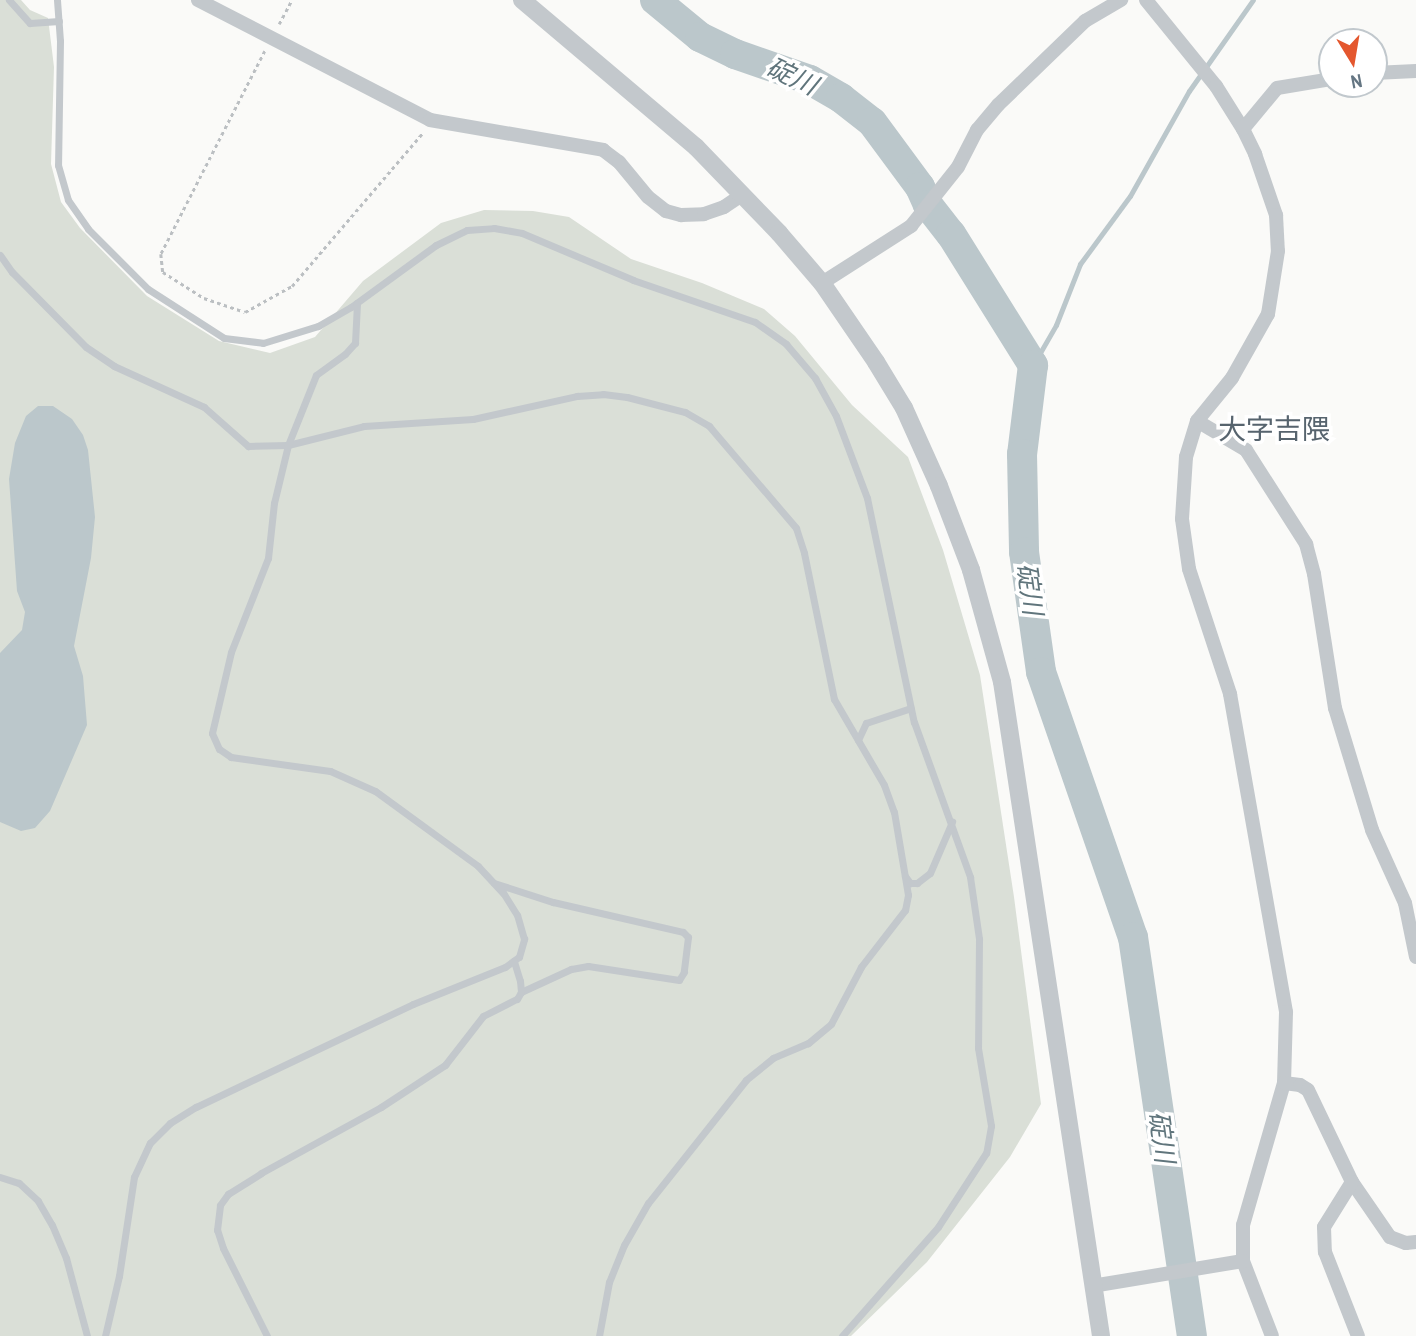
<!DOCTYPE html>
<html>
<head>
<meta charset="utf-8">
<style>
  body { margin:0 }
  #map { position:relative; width:1416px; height:1336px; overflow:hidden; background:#fafaf8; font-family:"Archivo Narrow","Noto Sans JP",sans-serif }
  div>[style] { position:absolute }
  .green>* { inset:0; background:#dadfd7 }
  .water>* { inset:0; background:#bbc7cb }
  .stream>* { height:5px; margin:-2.5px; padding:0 2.5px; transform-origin:2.5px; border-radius:2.5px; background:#bbc7cb }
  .river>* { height:30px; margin:-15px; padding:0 15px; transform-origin:15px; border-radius:15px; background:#bbc7cb }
  .path>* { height:2.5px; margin-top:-1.25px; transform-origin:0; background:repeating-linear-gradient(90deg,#bbbfc2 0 3.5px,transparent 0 7px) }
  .service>* { height:7px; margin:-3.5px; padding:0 3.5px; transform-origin:3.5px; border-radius:3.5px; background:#c3c8cc }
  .minor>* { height:14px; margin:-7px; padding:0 7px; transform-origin:7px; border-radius:7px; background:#c3c8cc }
  .tertiary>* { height:18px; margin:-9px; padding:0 9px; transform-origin:9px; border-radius:9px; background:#c3c8cc }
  span { translate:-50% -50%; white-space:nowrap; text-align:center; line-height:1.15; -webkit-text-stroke:7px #fff; paint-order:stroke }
  .water-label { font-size:26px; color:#60757c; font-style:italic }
  .quarter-label { font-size:28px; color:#57646e }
  .north { position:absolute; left:1318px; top:28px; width:70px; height:70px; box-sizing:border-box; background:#fff; border:2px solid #c1c8cd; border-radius:50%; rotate:169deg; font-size:19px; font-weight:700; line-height:28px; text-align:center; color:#657683 }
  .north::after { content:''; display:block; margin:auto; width:24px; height:32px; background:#e4572e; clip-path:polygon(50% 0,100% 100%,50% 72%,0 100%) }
</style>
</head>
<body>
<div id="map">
  <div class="green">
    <i style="clip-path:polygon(0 0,21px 0,30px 10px,48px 18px,54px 67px,51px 164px,61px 202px,80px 228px,147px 296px,219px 341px,270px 353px,315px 337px,363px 281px,441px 223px,484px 210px,533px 211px,569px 217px,631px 259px,702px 283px,764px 309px,795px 336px,852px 405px,908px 457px,943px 550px,980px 675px,1014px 897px,1041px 1104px,1010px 1157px,927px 1262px,851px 1336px,0 1336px)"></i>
  </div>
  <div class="water">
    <i style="clip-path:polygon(38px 406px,53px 406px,72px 419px,83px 435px,88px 450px,95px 517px,91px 558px,74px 646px,83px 676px,87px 725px,50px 811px,35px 828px,21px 831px,0 822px,0 653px,22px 630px,25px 612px,17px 591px,9px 479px,15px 443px,26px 416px)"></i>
  </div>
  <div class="stream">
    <i style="left:1033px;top:365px;width:46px;rotate:-60.1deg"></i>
    <i style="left:1056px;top:325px;width:66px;rotate:-68.5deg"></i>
    <i style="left:1080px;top:264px;width:84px;rotate:-53.7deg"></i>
    <i style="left:1130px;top:196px;width:120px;rotate:-60.7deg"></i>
    <i style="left:1189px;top:91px;width:111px;rotate:-54.9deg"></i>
  </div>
  <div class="river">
    <i style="left:655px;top:0;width:58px;rotate:39.4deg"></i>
    <i style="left:700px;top:37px;width:39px;rotate:26deg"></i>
    <i style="left:735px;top:54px;width:79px;rotate:19.1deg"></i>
    <i style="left:810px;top:80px;width:36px;rotate:30deg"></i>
    <i style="left:841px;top:98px;width:39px;rotate:38deg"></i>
    <i style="left:872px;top:122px;width:81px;rotate:53.6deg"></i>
    <i style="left:920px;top:187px;width:20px;rotate:66deg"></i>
    <i style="left:928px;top:205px;width:37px;rotate:52deg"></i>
    <i style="left:951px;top:234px;width:155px;rotate:58deg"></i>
    <i style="left:1033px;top:365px;width:90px;rotate:97deg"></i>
    <i style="left:1022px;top:454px;width:98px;rotate:88.8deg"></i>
    <i style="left:1024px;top:552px;width:121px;rotate:81.9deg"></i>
    <i style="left:1041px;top:672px;width:281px;rotate:70.9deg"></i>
    <i style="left:1133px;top:937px;width:403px;rotate:81.6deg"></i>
  </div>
  <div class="path">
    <i style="left:279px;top:24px;width:27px;rotate:-62deg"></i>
    <i style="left:265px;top:51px;width:228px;rotate:117.1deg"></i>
    <i style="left:161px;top:254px;width:18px;rotate:84deg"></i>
    <i style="left:163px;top:272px;width:49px;rotate:32.4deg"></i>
    <i style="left:204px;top:298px;width:43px;rotate:18.9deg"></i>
    <i style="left:245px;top:312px;width:54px;rotate:-29deg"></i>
    <i style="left:292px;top:286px;width:200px;rotate:-49.5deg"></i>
  </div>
  <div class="service">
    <i style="left:9px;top:0;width:31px;rotate:48deg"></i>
    <i style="left:30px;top:23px;width:29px;rotate:-4deg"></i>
    <i style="left:57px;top:0;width:41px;rotate:85.8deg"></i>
    <i style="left:60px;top:41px;width:124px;rotate:90.9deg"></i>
    <i style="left:58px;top:165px;width:36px;rotate:74deg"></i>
    <i style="left:68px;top:200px;width:35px;rotate:55deg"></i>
    <i style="left:88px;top:229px;width:85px;rotate:45deg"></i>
    <i style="left:148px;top:289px;width:90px;rotate:32.8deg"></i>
    <i style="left:224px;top:338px;width:39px;rotate:7deg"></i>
    <i style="left:263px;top:343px;width:58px;rotate:-17.2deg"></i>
    <i style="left:318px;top:326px;width:38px;rotate:-30deg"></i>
    <i style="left:351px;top:307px;width:105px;rotate:-36.1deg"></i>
    <i style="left:436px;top:245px;width:34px;rotate:-26deg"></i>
    <i style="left:467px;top:230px;width:27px;rotate:-4deg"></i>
    <i style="left:494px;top:228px;width:28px;rotate:10deg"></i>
    <i style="left:522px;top:233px;width:121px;rotate:22.9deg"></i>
    <i style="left:633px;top:280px;width:129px;rotate:19deg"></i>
    <i style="left:755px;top:322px;width:38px;rotate:35deg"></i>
    <i style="left:786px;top:344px;width:45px;rotate:49.5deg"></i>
    <i style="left:815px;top:378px;width:43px;rotate:61.1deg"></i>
    <i style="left:836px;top:416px;width:88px;rotate:69.3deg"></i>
    <i style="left:867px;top:498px;width:229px;rotate:78.2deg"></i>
    <i style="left:914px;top:722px;width:165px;rotate:70.1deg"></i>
    <i style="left:970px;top:877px;width:63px;rotate:81.7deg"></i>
    <i style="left:979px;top:939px;width:109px;rotate:90.5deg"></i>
    <i style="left:978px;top:1048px;width:79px;rotate:80.5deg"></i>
    <i style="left:991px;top:1126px;width:27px;rotate:100deg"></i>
    <i style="left:986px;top:1153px;width:88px;rotate:123deg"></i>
    <i style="left:938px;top:1227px;width:145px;rotate:131.4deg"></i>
    <i style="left:0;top:255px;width:21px;rotate:55deg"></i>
    <i style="left:12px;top:272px;width:105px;rotate:45.4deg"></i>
    <i style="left:86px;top:347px;width:34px;rotate:34deg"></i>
    <i style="left:114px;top:366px;width:99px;rotate:24.5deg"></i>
    <i style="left:204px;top:407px;width:59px;rotate:41.6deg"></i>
    <i style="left:248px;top:446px;width:40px;rotate:-1.4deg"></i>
    <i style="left:288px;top:445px;width:78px;rotate:-14deg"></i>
    <i style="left:364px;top:426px;width:109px;rotate:-3.7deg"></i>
    <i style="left:473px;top:419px;width:107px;rotate:-12.5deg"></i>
    <i style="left:577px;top:396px;width:26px;rotate:-4deg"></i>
    <i style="left:603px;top:394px;width:24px;rotate:7deg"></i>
    <i style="left:627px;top:397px;width:60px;rotate:14.5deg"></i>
    <i style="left:685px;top:412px;width:28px;rotate:30deg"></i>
    <i style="left:709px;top:426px;width:134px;rotate:49.5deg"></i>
    <i style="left:796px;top:528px;width:26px;rotate:72deg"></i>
    <i style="left:804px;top:553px;width:149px;rotate:78.4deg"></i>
    <i style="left:834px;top:699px;width:99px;rotate:59.8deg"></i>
    <i style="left:884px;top:785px;width:29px;rotate:70deg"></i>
    <i style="left:894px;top:812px;width:84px;rotate:80.4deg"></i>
    <i style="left:908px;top:895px;width:15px;rotate:101deg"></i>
    <i style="left:905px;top:910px;width:72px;rotate:127.7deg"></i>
    <i style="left:861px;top:967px;width:64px;rotate:117.8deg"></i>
    <i style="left:831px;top:1024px;width:30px;rotate:140deg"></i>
    <i style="left:808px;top:1043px;width:38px;rotate:157deg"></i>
    <i style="left:773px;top:1058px;width:35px;rotate:141deg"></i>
    <i style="left:746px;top:1080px;width:157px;rotate:128.5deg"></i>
    <i style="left:648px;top:1203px;width:48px;rotate:119.7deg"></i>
    <i style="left:624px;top:1245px;width:40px;rotate:112deg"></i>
    <i style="left:609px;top:1282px;width:55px;rotate:100.5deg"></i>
    <i style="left:858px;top:740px;width:19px;rotate:-65deg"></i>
    <i style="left:866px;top:723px;width:47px;rotate:-18.4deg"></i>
    <i style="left:905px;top:876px;width:9px;rotate:54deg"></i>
    <i style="left:910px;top:883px;width:7px"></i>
    <i style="left:917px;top:883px;width:16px;rotate:-38deg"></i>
    <i style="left:930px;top:873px;width:56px;rotate:-66.7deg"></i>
    <i style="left:494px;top:883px;width:62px;rotate:17.9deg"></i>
    <i style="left:553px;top:902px;width:133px;rotate:13deg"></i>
    <i style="left:683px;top:932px;width:7px;rotate:45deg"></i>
    <i style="left:688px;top:937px;width:35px;rotate:97deg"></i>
    <i style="left:684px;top:972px;width:9px;rotate:122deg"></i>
    <i style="left:679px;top:980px;width:92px;rotate:-171.3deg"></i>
    <i style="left:588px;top:966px;width:17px;rotate:170deg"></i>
    <i style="left:571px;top:969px;width:55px;rotate:155.3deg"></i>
    <i style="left:0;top:1177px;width:20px;rotate:18deg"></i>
    <i style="left:19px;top:1183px;width:26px;rotate:43deg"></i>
    <i style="left:38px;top:1201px;width:28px;rotate:60deg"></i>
    <i style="left:52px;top:1225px;width:36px;rotate:67deg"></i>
    <i style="left:66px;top:1258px;width:81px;rotate:74.9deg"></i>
    <i style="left:105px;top:1336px;width:62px;rotate:-76.9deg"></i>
    <i style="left:119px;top:1276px;width:100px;rotate:-81.4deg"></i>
    <i style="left:134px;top:1177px;width:38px;rotate:-65deg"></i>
    <i style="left:150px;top:1143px;width:28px;rotate:-45deg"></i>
    <i style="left:170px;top:1123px;width:31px;rotate:-32deg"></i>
    <i style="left:196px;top:1107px;width:240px;rotate:-25.4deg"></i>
    <i style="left:413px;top:1004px;width:99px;rotate:-21.9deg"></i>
    <i style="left:505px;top:967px;width:17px;rotate:-36deg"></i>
    <i style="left:519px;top:957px;width:19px;rotate:-74deg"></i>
    <i style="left:524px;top:939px;width:25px;rotate:-106deg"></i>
    <i style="left:517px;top:915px;width:26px;rotate:-122deg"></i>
    <i style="left:503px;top:893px;width:37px;rotate:-133deg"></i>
    <i style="left:478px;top:866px;width:127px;rotate:-143.9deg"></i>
    <i style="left:375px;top:791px;width:49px;rotate:-156deg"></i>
    <i style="left:330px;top:771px;width:100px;rotate:-172deg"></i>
    <i style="left:231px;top:757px;width:14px;rotate:-146deg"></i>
    <i style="left:219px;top:749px;width:17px;rotate:-114deg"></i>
    <i style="left:212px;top:733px;width:83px;rotate:-76.8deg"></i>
    <i style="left:231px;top:652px;width:101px;rotate:-68.5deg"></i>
    <i style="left:268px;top:558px;width:55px;rotate:-83.8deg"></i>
    <i style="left:274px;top:503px;width:60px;rotate:-76.4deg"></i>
    <i style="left:288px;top:445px;width:75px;rotate:-68.2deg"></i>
    <i style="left:316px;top:375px;width:36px;rotate:-36deg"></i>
    <i style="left:345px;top:354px;width:15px;rotate:-48deg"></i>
    <i style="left:355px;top:343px;width:40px;rotate:-87.1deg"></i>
    <i style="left:267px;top:1336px;width:98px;rotate:-116.6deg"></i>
    <i style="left:223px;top:1248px;width:19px;rotate:-108deg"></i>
    <i style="left:217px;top:1230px;width:25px;rotate:-83deg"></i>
    <i style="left:220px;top:1205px;width:14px;rotate:-54deg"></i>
    <i style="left:228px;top:1194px;width:39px;rotate:-32deg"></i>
    <i style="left:261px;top:1173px;width:137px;rotate:-28.8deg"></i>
    <i style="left:381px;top:1107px;width:77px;rotate:-33.3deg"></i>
    <i style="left:445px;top:1065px;width:62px;rotate:-52.2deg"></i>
    <i style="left:483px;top:1016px;width:38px;rotate:-27deg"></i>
    <i style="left:517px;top:999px;width:8px;rotate:-60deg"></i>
    <i style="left:521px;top:992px;width:11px;rotate:-95deg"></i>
    <i style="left:520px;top:981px;width:21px;rotate:-107deg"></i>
  </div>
  <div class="minor">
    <i style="left:198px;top:0;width:261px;rotate:27.3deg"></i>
    <i style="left:430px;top:120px;width:176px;rotate:9.8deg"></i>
    <i style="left:603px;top:150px;width:20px;rotate:37deg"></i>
    <i style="left:619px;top:162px;width:45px;rotate:50.4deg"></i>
    <i style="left:648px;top:197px;width:23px;rotate:38deg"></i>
    <i style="left:666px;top:211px;width:16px;rotate:15deg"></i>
    <i style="left:681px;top:215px;width:23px;rotate:-2deg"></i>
    <i style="left:704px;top:214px;width:21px;rotate:-19deg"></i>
    <i style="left:724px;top:207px;width:23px;rotate:-34deg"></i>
    <i style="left:1146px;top:0;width:111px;rotate:50.9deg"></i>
    <i style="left:1216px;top:86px;width:51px;rotate:57.9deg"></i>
    <i style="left:1243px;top:129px;width:28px;rotate:64deg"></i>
    <i style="left:1255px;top:154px;width:65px;rotate:71deg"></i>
    <i style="left:1276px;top:215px;width:36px;rotate:87deg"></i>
    <i style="left:1278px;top:251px;width:64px;rotate:99deg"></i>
    <i style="left:1268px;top:314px;width:73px;rotate:119.4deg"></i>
    <i style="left:1232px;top:378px;width:55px;rotate:129.1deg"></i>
    <i style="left:1197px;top:421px;width:38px;rotate:107deg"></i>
    <i style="left:1186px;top:457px;width:62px;rotate:93.7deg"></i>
    <i style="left:1182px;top:519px;width:50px;rotate:82deg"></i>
    <i style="left:1189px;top:569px;width:132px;rotate:71.8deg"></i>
    <i style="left:1230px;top:694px;width:323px;rotate:80deg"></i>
    <i style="left:1286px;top:1012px;width:71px;rotate:91.6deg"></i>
    <i style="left:1284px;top:1083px;width:148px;rotate:106.1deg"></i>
    <i style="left:1243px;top:1225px;width:36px;rotate:90deg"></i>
    <i style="left:1243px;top:1261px;width:80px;rotate:68.9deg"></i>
    <i style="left:1374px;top:73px;width:42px;rotate:-2.7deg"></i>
    <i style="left:1243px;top:129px;width:53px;rotate:-50.3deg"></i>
    <i style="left:1277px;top:88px;width:56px;rotate:-9.3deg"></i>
    <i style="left:822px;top:283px;width:106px;rotate:-32.6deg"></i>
    <i style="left:911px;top:226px;width:75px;rotate:-51.5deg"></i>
    <i style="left:958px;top:167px;width:42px;rotate:-62.8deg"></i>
    <i style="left:977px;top:130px;width:33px;rotate:-50deg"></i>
    <i style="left:998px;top:105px;width:121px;rotate:-44deg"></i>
    <i style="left:1085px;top:21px;width:42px;rotate:-30.3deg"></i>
    <i style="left:1197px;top:421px;width:57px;rotate:30.6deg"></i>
    <i style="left:1246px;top:450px;width:112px;rotate:57.4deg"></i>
    <i style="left:1306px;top:544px;width:31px;rotate:75deg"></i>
    <i style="left:1314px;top:574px;width:136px;rotate:81.1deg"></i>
    <i style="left:1335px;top:708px;width:127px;rotate:73.1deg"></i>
    <i style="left:1372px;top:830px;width:80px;rotate:65.7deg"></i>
    <i style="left:1405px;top:903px;width:55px;rotate:78.5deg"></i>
    <i style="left:1284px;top:1083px;width:16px;rotate:7deg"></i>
    <i style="left:1300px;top:1085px;width:9px;rotate:32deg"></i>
    <i style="left:1308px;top:1090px;width:102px;rotate:64.4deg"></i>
    <i style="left:1352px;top:1182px;width:67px;rotate:55.4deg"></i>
    <i style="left:1390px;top:1237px;width:17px;rotate:21deg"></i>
    <i style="left:1406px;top:1243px;width:10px;rotate:-6deg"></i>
    <i style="left:1352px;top:1182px;width:53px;rotate:121.9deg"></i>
    <i style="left:1324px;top:1227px;width:25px;rotate:88deg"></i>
    <i style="left:1325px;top:1252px;width:90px;rotate:68.6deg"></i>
    <i style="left:1092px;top:1286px;width:153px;rotate:-9.4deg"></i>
  </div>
  <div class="tertiary">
    <i style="left:522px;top:0;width:228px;rotate:40.2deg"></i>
    <i style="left:696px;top:147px;width:120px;rotate:46deg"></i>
    <i style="left:779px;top:233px;width:66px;rotate:49.3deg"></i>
    <i style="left:822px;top:283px;width:96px;rotate:55.6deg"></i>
    <i style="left:876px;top:362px;width:54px;rotate:58.7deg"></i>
    <i style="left:904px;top:408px;width:85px;rotate:65.8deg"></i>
    <i style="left:939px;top:486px;width:90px;rotate:69.1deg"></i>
    <i style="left:971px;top:570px;width:116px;rotate:74.5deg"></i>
    <i style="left:1002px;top:682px;width:661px;rotate:81.39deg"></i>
  </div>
  <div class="water-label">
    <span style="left:792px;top:76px;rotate:25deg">碇川</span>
    <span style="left:1030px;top:589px;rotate:82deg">碇川</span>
    <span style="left:1162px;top:1137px;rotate:82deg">碇川</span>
  </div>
  <div class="quarter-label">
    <span style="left:1274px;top:429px">大字吉隈</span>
  </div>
  <div class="north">N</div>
</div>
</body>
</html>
